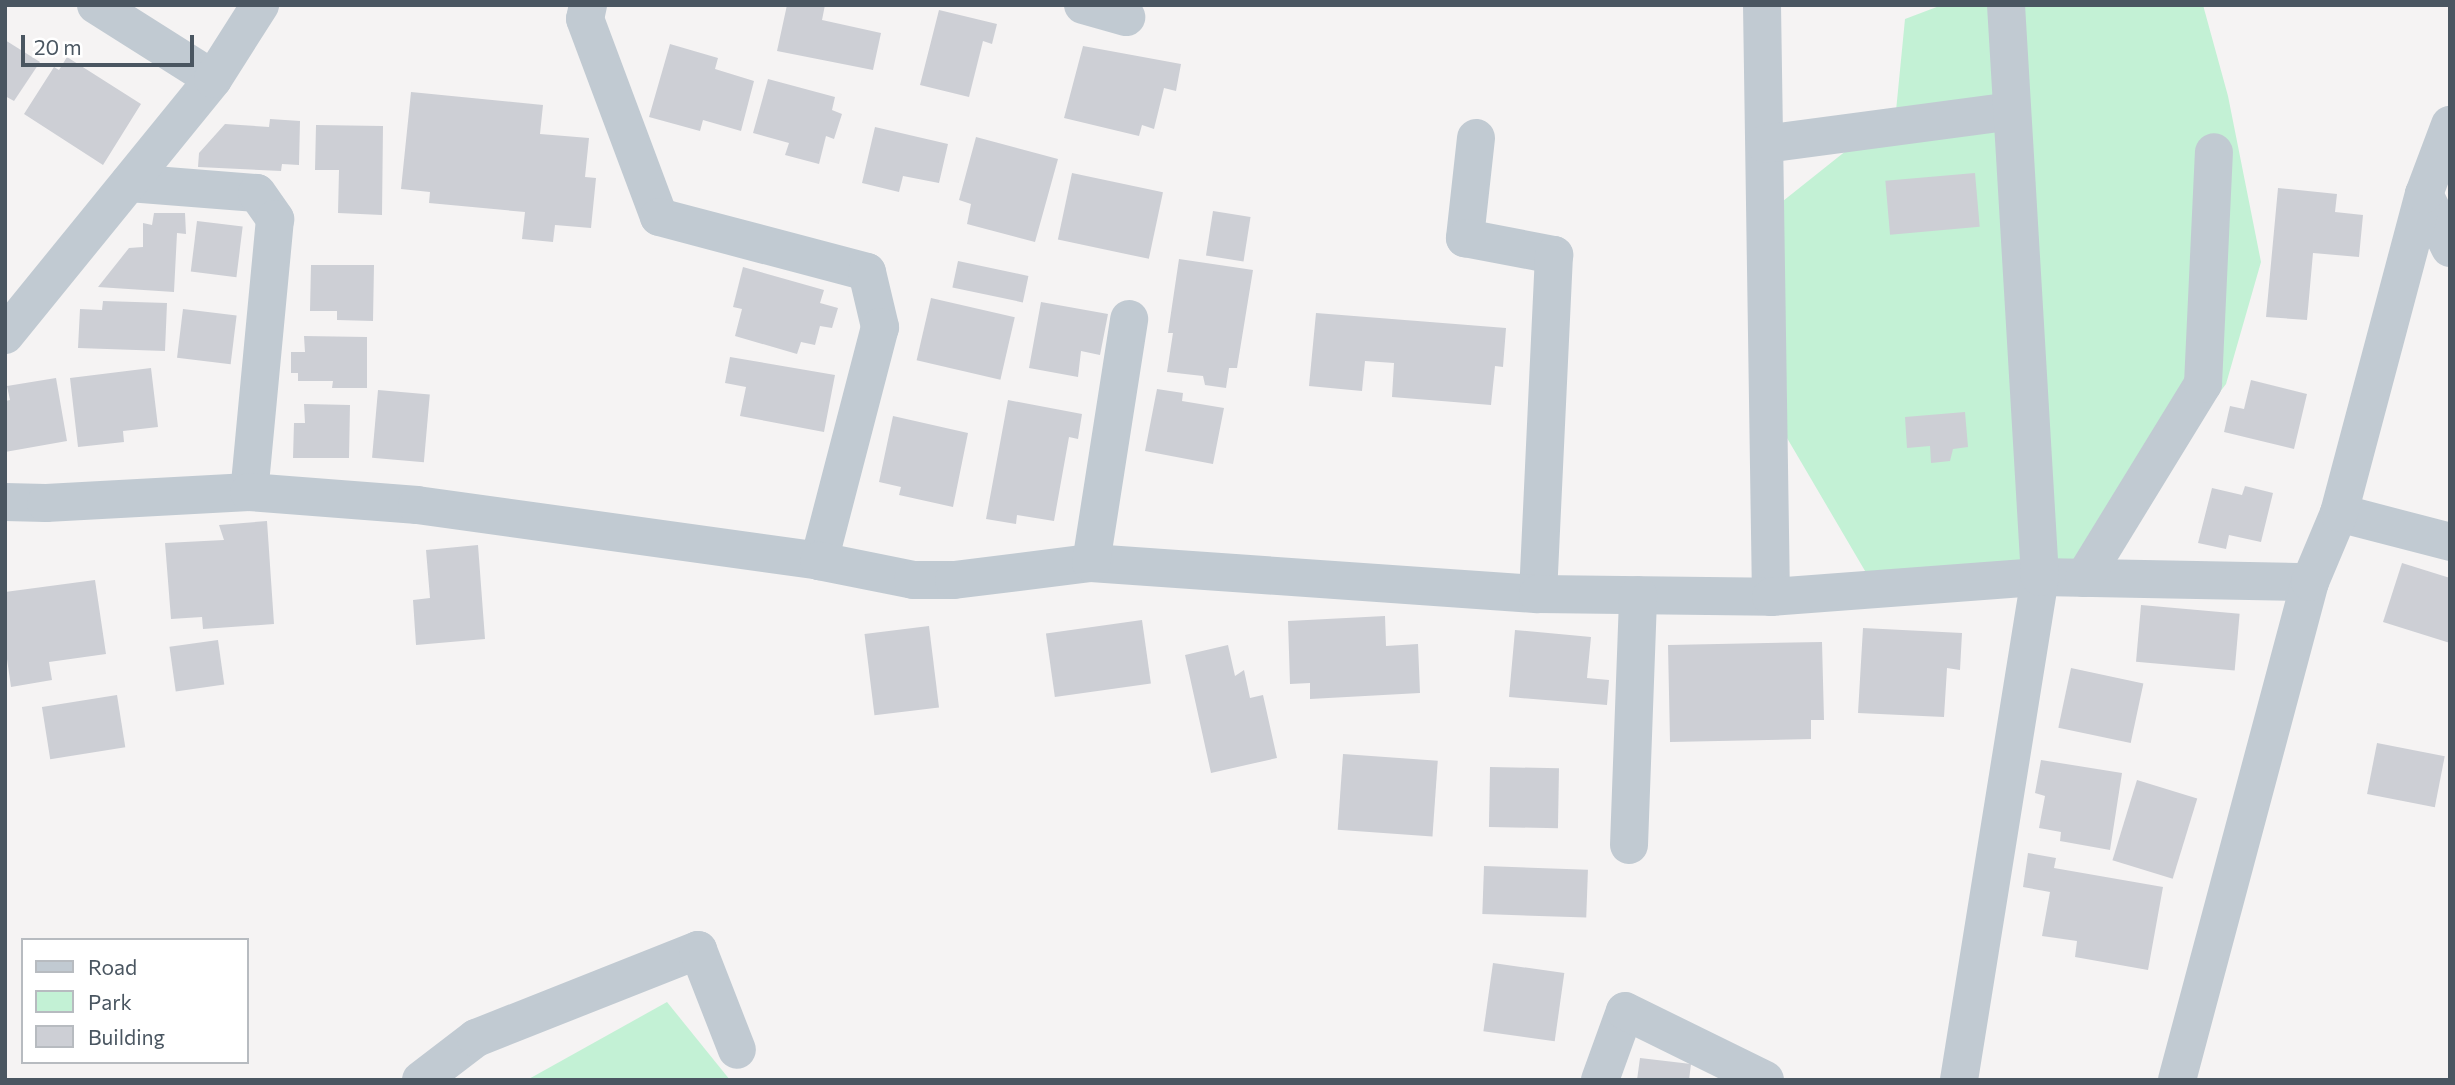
<!DOCTYPE html>
<html>
<head>
<meta charset="utf-8">
<style>
  body { margin:0 }
  #map { position:relative; width:2455px; height:1085px; overflow:hidden; background:#f5f3f3; font-family:Commissioner,sans-serif }
  div>[style] { position:absolute }
  .green>* { inset:0; background:#c3f1d5 }
  .building>* { inset:0; background:#cdcfd5; transform-origin:0 0 }
  .minor>* { height:38px; margin:-19px; padding:0 19px; transform-origin:19px; border-radius:19px; background:#c1cad2 }
  .tertiary>* { height:38px; margin:-19px; padding:0 19px; transform-origin:19px; border-radius:19px; background:#c1cad2 }
  span { translate:-50% -50%; white-space:nowrap; text-align:center; line-height:1.15; -webkit-text-stroke:7px #fff; paint-order:stroke }
  .frame { position:absolute; inset:0; border:7px solid #4a5661; pointer-events:none }
  .legend { position:absolute; left:21px; top:938px; width:228px; height:126px; box-sizing:border-box; background:#fff; border:2px solid #b7bbc0; margin:0; padding:9px 12px; list-style:none; font-size:21px; color:#4a5661 }
  .legend li { display:flex; align-items:center; gap:14px; height:35px }
  .legend b { width:35px; border:2px solid #b7bbc0 }
  .scale { position:absolute; left:21px; top:35px; width:173px; height:32px; box-sizing:border-box; border:4px solid #4a5661; border-top:0; padding-left:9px; font-size:21px; line-height:24px; white-space:nowrap; color:#4a5661; -webkit-text-stroke:5px #fff; paint-order:stroke }
</style>
</head>
<body>
<div id="map">
  <div class="green">
    <i style="clip-path:polygon(1942px 5px,2203px 5px,2228px 96px,2261px 262px,2226px 384px,2134px 505px,2097px 568px,1868px 576px,1787px 438px,1783px 201px,1896px 111px,1905px 19px)"></i>
    <i style="clip-path:polygon(667px 1002px,730px 1080px,527px 1080px)"></i>
  </div>
  <div class="building">
    <i style="clip-path:polygon(787px 5px,825px 5px,822px 20px,881px 33px,873px 70px,777px 51px)"></i>
    <i style="clip-path:polygon(939px 10px,997px 24px,992px 44px,983px 41px,969px 97px,920px 85px)"></i>
    <i style="clip-path:polygon(5px 40px,40px 62px,14px 101px,5px 96px)"></i>
    <i style="clip-path:polygon(670px 44px,718px 58px,715px 69px,754px 81px,741px 131px,703px 120px,700px 131px,649px 117px)"></i>
    <i style="clip-path:polygon(1083px 46px,1181px 64px,1176px 91px,1164px 88px,1154px 129px,1142px 125px,1139px 136px,1064px 118px)"></i>
    <i style="clip-path:polygon(67px 57px,141px 104px,103px 165px,24px 114px,54px 67px,59px 70px)"></i>
    <i style="clip-path:polygon(768px 79px,835px 97px,832px 110px,842px 114px,834px 139px,826px 136px,819px 164px,785px 155px,789px 143px,753px 133px)"></i>
    <i style="clip-path:polygon(411px 92px,543px 105px,540px 134px,589px 138px,585px 177px,596px 178px,591px 228px,555px 225px,553px 242px,522px 239px,525px 212px,429px 203px,430px 192px,401px 189px)"></i>
    <i style="clip-path:polygon(270px 119px,300px 121px,299px 165px,282px 164px,281px 171px,198px 167px,199px 153px,225px 124px,269px 127px)"></i>
    <i style="clip-path:polygon(316px 125px,383px 126px,382px 215px,338px 213px,339px 170px,315px 170px)"></i>
    <i style="clip-path:polygon(875px 127px,948px 144px,939px 183px,903px 176px,899px 192px,862px 183px)"></i>
    <i style="clip-path:polygon(976px 137px,1058px 159px,1035px 242px,967px 224px,971px 204px,959px 200px)"></i>
    <i style="left:1072px;top:173px;width:93px;height:68px;rotate:12deg"></i>
    <i style="left:1975px;top:173px;width:54px;height:90px;rotate:85deg"></i>
    <i style="clip-path:polygon(2278px 188px,2337px 194px,2335px 212px,2363px 215px,2359px 257px,2313px 253px,2307px 320px,2266px 317px)"></i>
    <i style="left:1213px;top:211px;width:38px;height:45px;rotate:9deg"></i>
    <i style="clip-path:polygon(154px 213px,185px 213px,186px 234px,177px 233px,174px 292px,98px 287px,129px 248px,143px 247px,143px 223px,152px 225px)"></i>
    <i style="left:197px;top:221px;width:46px;height:51px;rotate:7deg"></i>
    <i style="clip-path:polygon(1179px 259px,1253px 270px,1237px 368px,1229px 368px,1226px 388px,1205px 385px,1203px 376px,1167px 372px,1173px 333px,1168px 333px)"></i>
    <i style="left:958px;top:261px;width:72px;height:27px;rotate:12deg"></i>
    <i style="clip-path:polygon(311px 265px,374px 265px,373px 321px,337px 320px,337px 311px,310px 311px)"></i>
    <i style="clip-path:polygon(743px 267px,824px 290px,820px 303px,838px 308px,832px 328px,820px 326px,815px 345px,801px 342px,797px 354px,735px 336px,742px 309px,733px 307px)"></i>
    <i style="left:931px;top:298px;width:86px;height:64px;rotate:13deg"></i>
    <i style="clip-path:polygon(103px 301px,167px 303px,165px 351px,78px 348px,80px 309px,102px 310px)"></i>
    <i style="clip-path:polygon(1041px 302px,1108px 314px,1100px 355px,1081px 351px,1078px 377px,1029px 368px)"></i>
    <i style="left:183px;top:309px;width:54px;height:49px;rotate:7deg"></i>
    <i style="clip-path:polygon(1316px 313px,1506px 328px,1503px 367px,1495px 366px,1491px 405px,1392px 397px,1394px 363px,1365px 361px,1362px 391px,1309px 386px)"></i>
    <i style="clip-path:polygon(304px 336px,367px 337px,367px 388px,332px 388px,333px 381px,298px 381px,298px 373px,291px 373px,291px 352px,305px 352px)"></i>
    <i style="clip-path:polygon(730px 357px,835px 375px,824px 432px,740px 416px,746px 387px,725px 383px)"></i>
    <i style="clip-path:polygon(151px 368px,158px 427px,123px 431px,124px 442px,78px 447px,70px 378px)"></i>
    <i style="clip-path:polygon(56px 378px,67px 441px,5px 452px,5px 401px,10px 400px,7px 386px)"></i>
    <i style="clip-path:polygon(2251px 380px,2307px 394px,2294px 449px,2224px 432px,2230px 406px,2244px 409px)"></i>
    <i style="clip-path:polygon(1157px 389px,1183px 393px,1182px 401px,1224px 408px,1213px 464px,1145px 451px)"></i>
    <i style="left:378px;top:390px;width:52px;height:68px;rotate:5deg"></i>
    <i style="clip-path:polygon(1008px 400px,1082px 414px,1078px 439px,1069px 437px,1054px 521px,1017px 515px,1016px 524px,986px 519px)"></i>
    <i style="clip-path:polygon(304px 404px,350px 405px,349px 458px,293px 458px,294px 423px,305px 423px)"></i>
    <i style="clip-path:polygon(1965px 412px,1968px 447px,1953px 449px,1950px 461px,1931px 463px,1930px 446px,1907px 448px,1905px 417px)"></i>
    <i style="clip-path:polygon(893px 416px,968px 433px,953px 507px,899px 495px,901px 487px,879px 482px)"></i>
    <i style="clip-path:polygon(2245px 486px,2273px 493px,2261px 542px,2229px 535px,2226px 549px,2198px 543px,2212px 488px,2242px 495px)"></i>
    <i style="clip-path:polygon(267px 521px,274px 624px,203px 629px,202px 617px,171px 619px,165px 543px,224px 540px,219px 525px)"></i>
    <i style="clip-path:polygon(478px 545px,485px 639px,416px 645px,413px 600px,430px 598px,426px 550px)"></i>
    <i style="clip-path:polygon(2402px 563px,2450px 578px,2450px 643px,2383px 622px)"></i>
    <i style="clip-path:polygon(95px 580px,106px 654px,49px 662px,52px 680px,11px 687px,5px 645px,5px 592px)"></i>
    <i style="left:2141px;top:605px;width:99px;height:57px;rotate:5deg"></i>
    <i style="clip-path:polygon(1385px 616px,1386px 646px,1418px 644px,1420px 693px,1310px 699px,1310px 683px,1290px 684px,1288px 621px)"></i>
    <i style="left:1142px;top:620px;width:64px;height:97px;rotate:82deg"></i>
    <i style="left:929px;top:626px;width:82px;height:65px;rotate:83deg"></i>
    <i style="clip-path:polygon(1863px 628px,1962px 633px,1960px 670px,1947px 668px,1944px 717px,1858px 713px)"></i>
    <i style="clip-path:polygon(1515px 630px,1591px 637px,1587px 678px,1609px 680px,1607px 705px,1509px 697px)"></i>
    <i style="left:218px;top:640px;width:45px;height:49px;rotate:82deg"></i>
    <i style="clip-path:polygon(1822px 642px,1824px 720px,1811px 720px,1811px 739px,1670px 742px,1668px 645px)"></i>
    <i style="clip-path:polygon(1228px 645px,1235px 676px,1244px 670px,1250px 698px,1263px 695px,1277px 758px,1211px 773px,1185px 655px)"></i>
    <i style="left:2071px;top:668px;width:74px;height:61px;rotate:12deg"></i>
    <i style="left:117px;top:695px;width:53px;height:76px;rotate:81deg"></i>
    <i style="left:2377px;top:743px;width:69px;height:52px;rotate:11deg"></i>
    <i style="left:1343px;top:754px;width:95px;height:76px;rotate:4deg"></i>
    <i style="clip-path:polygon(2041px 760px,2122px 773px,2110px 850px,2060px 841px,2061px 832px,2039px 828px,2045px 796px,2035px 793px)"></i>
    <i style="left:1490px;top:767px;width:69px;height:60px;rotate:1deg"></i>
    <i style="left:2137px;top:780px;width:63px;height:84px;rotate:17deg"></i>
    <i style="clip-path:polygon(2028px 853px,2056px 858px,2054px 868px,2163px 887px,2148px 970px,2075px 957px,2077px 941px,2042px 936px,2050px 892px,2023px 887px)"></i>
    <i style="left:1484px;top:866px;width:104px;height:48px;rotate:2deg"></i>
    <i style="left:1493px;top:963px;width:72px;height:69px;rotate:8deg"></i>
    <i style="clip-path:polygon(1640px 1058px,1691px 1064px,1689px 1080px,1637px 1080px)"></i>
  </div>
  <div class="minor">
    <i style="left:96px;top:5px;width:138px;rotate:32.3deg"></i>
    <i style="left:588px;top:5px;width:14px;rotate:102deg"></i>
    <i style="left:585px;top:19px;width:211px;rotate:69.5deg"></i>
    <i style="left:659px;top:217px;width:215px;rotate:14.8deg"></i>
    <i style="left:867px;top:272px;width:57px;rotate:76.7deg"></i>
    <i style="left:880px;top:327px;width:242px;rotate:104.6deg"></i>
    <i style="left:1083px;top:5px;width:45px;rotate:15.6deg"></i>
    <i style="left:1762px;top:5px;width:592px;rotate:89.13deg"></i>
    <i style="left:1476px;top:138px;width:101px;rotate:96.3deg"></i>
    <i style="left:1465px;top:238px;width:91px;rotate:10.8deg"></i>
    <i style="left:1554px;top:255px;width:339px;rotate:92.7deg"></i>
    <i style="left:1765px;top:144px;width:249px;rotate:-7.6deg"></i>
    <i style="left:129px;top:183px;width:128px;rotate:4.5deg"></i>
    <i style="left:257px;top:193px;width:32px;rotate:55deg"></i>
    <i style="left:275px;top:219px;width:274px;rotate:95.4deg"></i>
    <i style="left:2424px;top:194px;width:60px;rotate:64.3deg"></i>
    <i style="left:5px;top:335px;width:330px;rotate:-50.9deg"></i>
    <i style="left:213px;top:79px;width:88px;rotate:-57.6deg"></i>
    <i style="left:5px;top:502px;width:41px;rotate:1.4deg"></i>
    <i style="left:46px;top:503px;width:203px;rotate:-3.1deg"></i>
    <i style="left:249px;top:492px;width:169px;rotate:4.4deg"></i>
    <i style="left:417px;top:505px;width:406px;rotate:7.9deg"></i>
    <i style="left:819px;top:561px;width:96px;rotate:11.4deg"></i>
    <i style="left:913px;top:580px;width:41px"></i>
    <i style="left:954px;top:580px;width:138px;rotate:-7.1deg"></i>
    <i style="left:1091px;top:563px;width:448px;rotate:4deg"></i>
    <i style="left:1538px;top:594px;width:233px;rotate:0.7deg"></i>
    <i style="left:1771px;top:597px;width:270px;rotate:-4.3deg"></i>
    <i style="left:2040px;top:577px;width:270px;rotate:1.1deg"></i>
    <i style="left:2339px;top:513px;width:115px;rotate:14.6deg"></i>
    <i style="left:1091px;top:563px;width:247px;rotate:-81.1deg"></i>
    <i style="left:2084px;top:578px;width:228px;rotate:-58.5deg"></i>
    <i style="left:2203px;top:384px;width:232px;rotate:-87.3deg"></i>
    <i style="left:1629px;top:845px;width:250px;rotate:-87.9deg"></i>
    <i style="left:421px;top:1080px;width:69px;rotate:-37.4deg"></i>
    <i style="left:476px;top:1038px;width:239px;rotate:-21.6deg"></i>
    <i style="left:698px;top:950px;width:107px;rotate:68.7deg"></i>
    <i style="left:1600px;top:1080px;width:73px;rotate:-70.1deg"></i>
    <i style="left:1625px;top:1011px;width:156px;rotate:26.2deg"></i>
    <i style="left:1959px;top:1080px;width:509px;rotate:-80.85deg"></i>
    <i style="left:2040px;top:577px;width:573px;rotate:-93.4deg"></i>
  </div>
  <div class="tertiary">
    <i style="left:2177px;top:1080px;width:515px;rotate:-75.05deg"></i>
    <i style="left:2310px;top:582px;width:75px;rotate:-67.2deg"></i>
    <i style="left:2339px;top:513px;width:330px;rotate:-75.1deg"></i>
    <i style="left:2424px;top:194px;width:74px;rotate:-69.4deg"></i>
  </div>
  <div class="frame"></div>
  <ul class="legend">
  <li><b style="height:9px;background:#c1cad2"></b>Road</li>
  <li><b style="height:19px;background:#c3f1d5"></b>Park</li>
  <li><b style="height:19px;background:#cdcfd5"></b>Building</li>
  </ul>
  <div class="scale">20 m</div>
</div>
</body>
</html>
